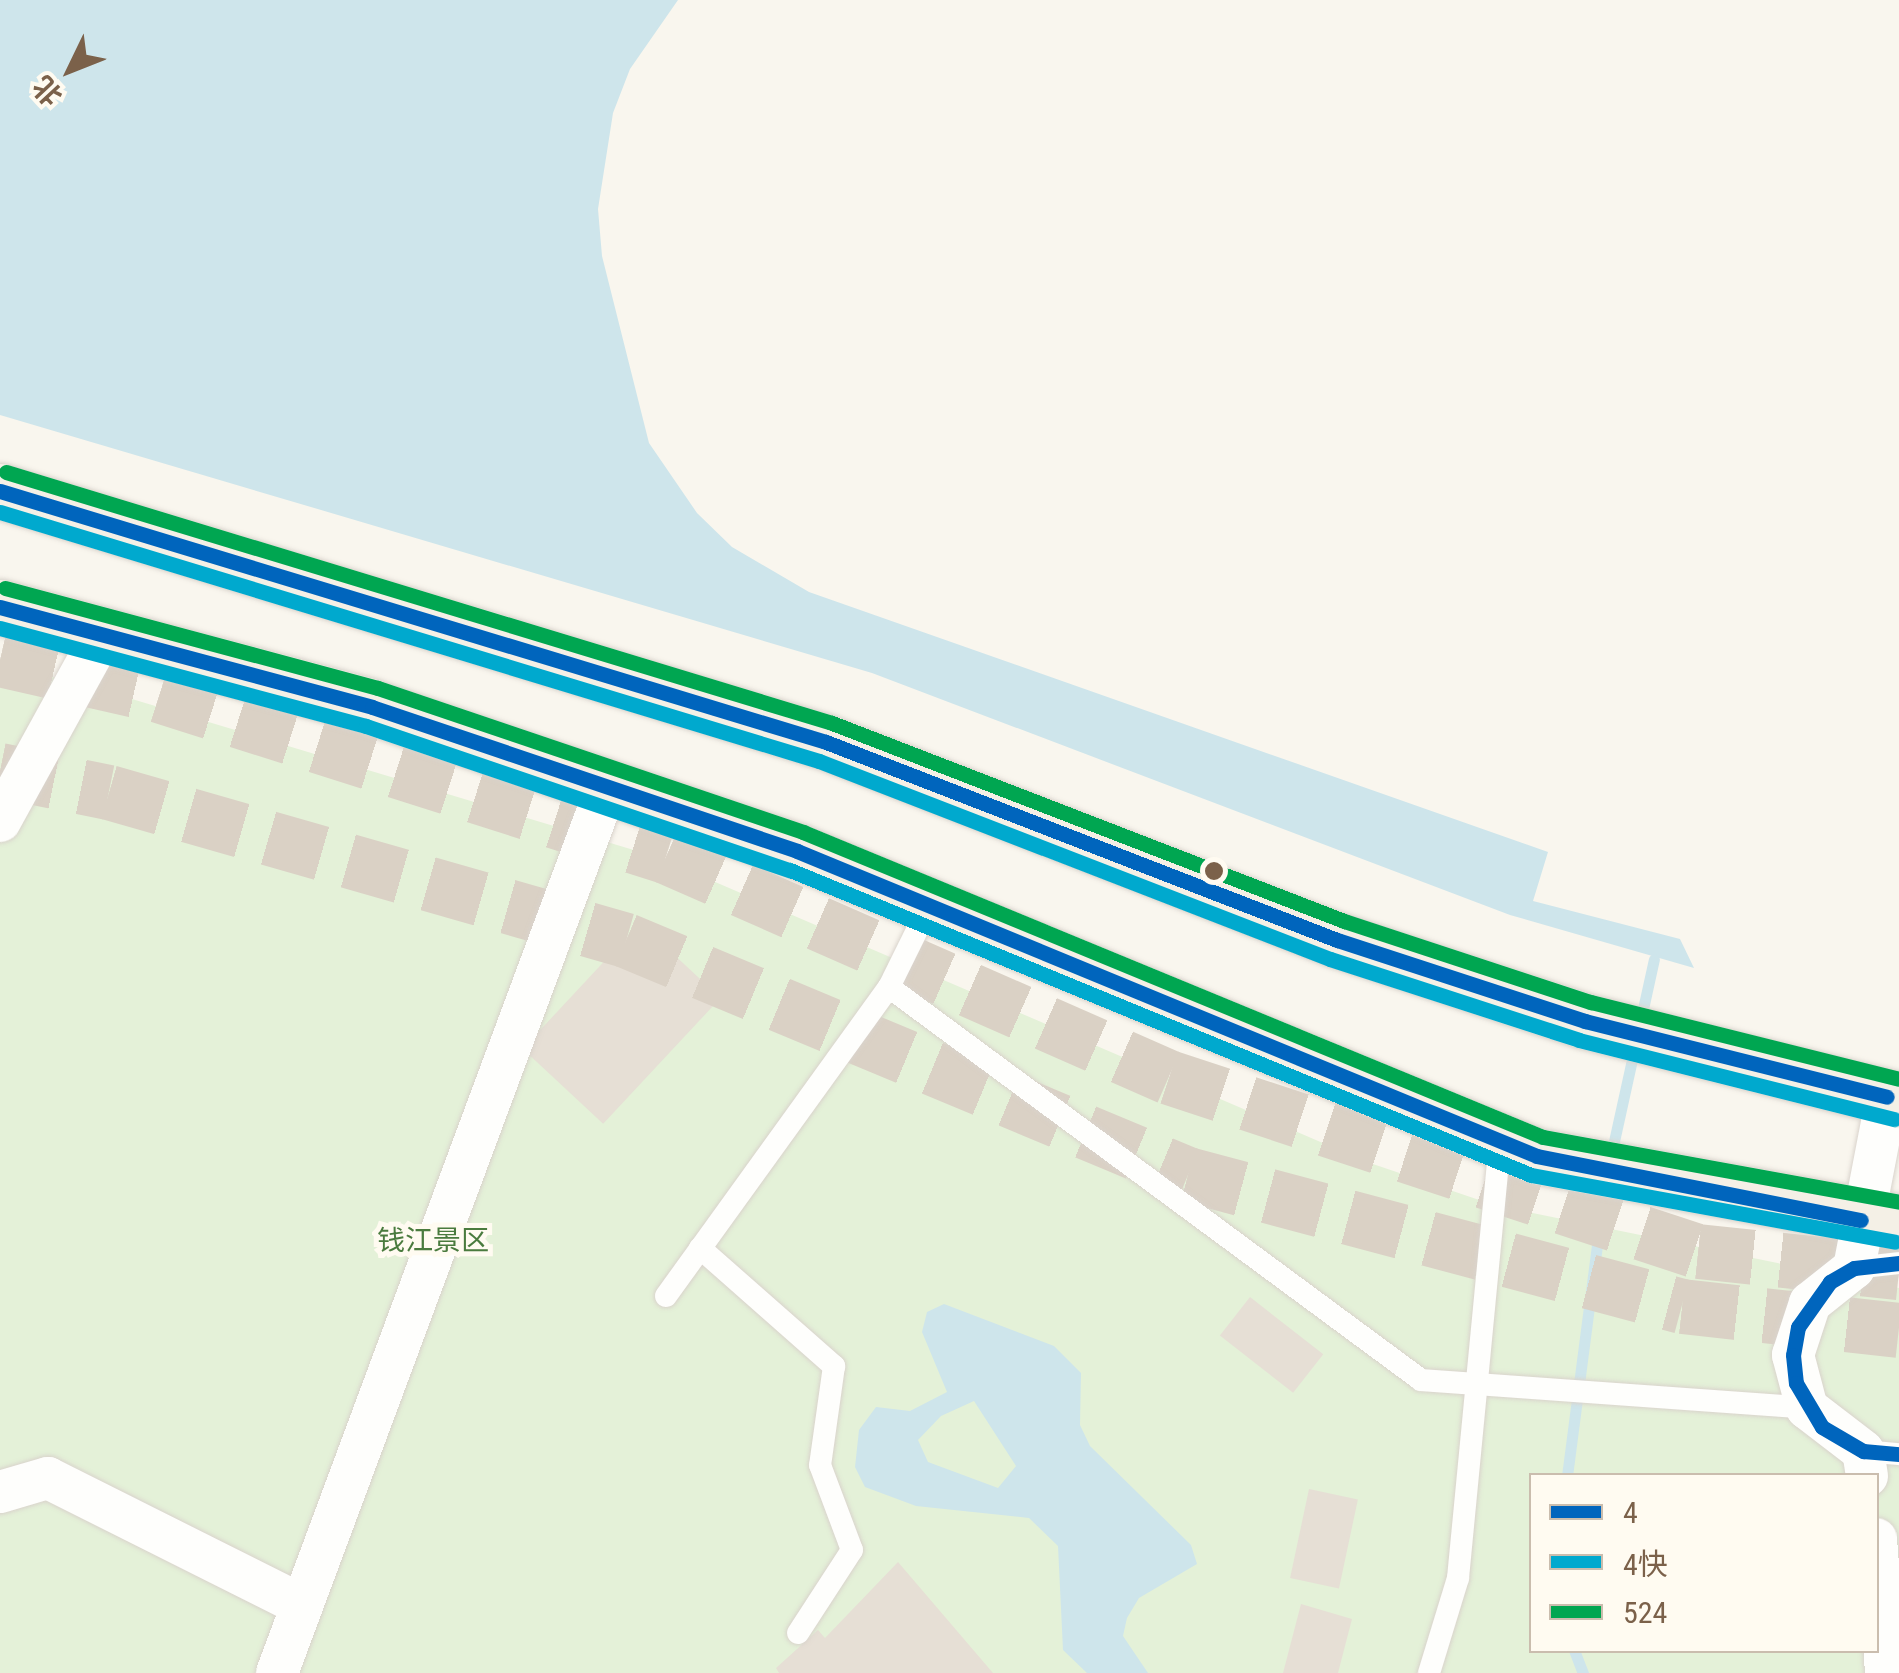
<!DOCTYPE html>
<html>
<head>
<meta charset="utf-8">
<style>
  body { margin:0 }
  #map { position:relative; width:1899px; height:1673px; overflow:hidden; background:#f9f6ee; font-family:"Roboto Condensed","Noto Sans SC",sans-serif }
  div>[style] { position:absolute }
  .green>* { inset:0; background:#e4f1d8 }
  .water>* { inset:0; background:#cee5eb }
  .stream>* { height:11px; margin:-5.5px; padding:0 5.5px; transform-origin:5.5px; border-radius:5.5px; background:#cee5eb }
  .building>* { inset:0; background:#e6dfd5; transform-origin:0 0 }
  .trunk-tunnel>* { height:55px; margin-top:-27.5px; transform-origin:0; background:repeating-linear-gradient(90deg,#dad1c5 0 55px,transparent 0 83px) }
  .roads { filter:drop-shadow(0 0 2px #d9d3cc) drop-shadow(0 0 2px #d9d3cc) }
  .service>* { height:22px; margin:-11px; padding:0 11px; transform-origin:11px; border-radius:11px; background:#fefefc }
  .minor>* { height:42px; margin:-21px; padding:0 21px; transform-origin:21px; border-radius:21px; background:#fefefc }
  .primary>* { height:55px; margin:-27.5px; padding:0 27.5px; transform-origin:27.5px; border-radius:27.5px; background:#f4f0e6 }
  .bus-1>* { height:15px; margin:-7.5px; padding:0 7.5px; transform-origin:7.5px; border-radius:7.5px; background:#0065bd }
  .bus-2>* { height:15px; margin:-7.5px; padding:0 7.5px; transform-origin:7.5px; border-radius:7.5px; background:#00a9ce }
  .bus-3>* { height:15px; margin:-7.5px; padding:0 7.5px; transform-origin:7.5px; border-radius:7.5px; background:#00a651 }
  .dots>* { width:28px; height:28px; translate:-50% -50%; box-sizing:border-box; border:5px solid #fffbf1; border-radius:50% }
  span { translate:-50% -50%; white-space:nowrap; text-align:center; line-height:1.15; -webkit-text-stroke:10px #fffbf1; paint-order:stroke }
  .park-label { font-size:28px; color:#4a7b3e }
  .legend { position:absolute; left:1529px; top:1473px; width:350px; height:180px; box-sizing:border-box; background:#fffbf1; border:2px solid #cabdae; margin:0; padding:12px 18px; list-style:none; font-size:30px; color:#7b614a }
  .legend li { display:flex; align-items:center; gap:20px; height:50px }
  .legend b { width:50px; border:2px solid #cabdae }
  .north { position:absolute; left:20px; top:20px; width:100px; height:100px; -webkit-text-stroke:8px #fffbf1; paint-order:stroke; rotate:227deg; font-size:28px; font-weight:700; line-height:40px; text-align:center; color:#7b614a }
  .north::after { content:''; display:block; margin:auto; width:35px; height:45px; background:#7b614a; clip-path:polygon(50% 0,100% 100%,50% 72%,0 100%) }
</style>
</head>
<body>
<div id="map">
  <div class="green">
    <i style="clip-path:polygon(evenodd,0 666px,72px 681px,657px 857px,1367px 1162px,1494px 1205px,1899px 1288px,1899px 1673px,0 1673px,0 666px,1532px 1476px,1876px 1476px,1876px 1650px,1532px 1650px,1532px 1476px)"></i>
  </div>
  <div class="water">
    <i style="clip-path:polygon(0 0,678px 0,630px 69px,613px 113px,598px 209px,602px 256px,649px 443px,697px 513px,732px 547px,809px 592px,1548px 852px,1533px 901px,1680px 939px,1694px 968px,1510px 915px,872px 673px,0 415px)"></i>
    <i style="clip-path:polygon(evenodd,944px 1304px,1054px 1346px,1081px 1373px,1080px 1425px,1090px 1446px,1191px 1545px,1197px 1564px,1139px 1598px,1127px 1618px,1123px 1636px,1148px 1673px,1087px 1673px,1063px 1650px,1058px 1546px,1029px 1518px,916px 1506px,865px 1487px,855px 1467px,859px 1430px,876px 1407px,910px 1411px,947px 1392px,922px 1332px,927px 1312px,944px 1304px,974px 1401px,1016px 1466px,998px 1488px,928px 1462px,918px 1440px,941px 1416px,974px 1401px)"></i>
  </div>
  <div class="stream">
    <i style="left:1641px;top:1018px;width:60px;rotate:-77.6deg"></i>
    <i style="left:1611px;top:1155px;width:112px;rotate:-77.6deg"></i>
    <i style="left:1567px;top:1476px;width:295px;rotate:-82.6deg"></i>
    <i style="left:1574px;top:1650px;width:25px;rotate:69deg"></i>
  </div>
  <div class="building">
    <i style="left:640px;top:923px;width:110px;height:172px;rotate:43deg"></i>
    <i style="left:1250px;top:1297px;width:93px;height:49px;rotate:38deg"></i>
    <i style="left:1309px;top:1489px;width:50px;height:91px;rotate:12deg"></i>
    <i style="clip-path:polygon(898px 1562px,993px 1673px,779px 1673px,776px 1668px,818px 1630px,825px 1638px)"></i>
    <i style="clip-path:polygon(1301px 1604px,1352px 1619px,1338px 1673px,1283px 1673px)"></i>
  </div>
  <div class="trunk-tunnel">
    <i style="left:0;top:659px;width:163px;rotate:12.8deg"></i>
    <i style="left:159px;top:695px;width:532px;rotate:17.62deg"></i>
    <i style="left:666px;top:856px;width:549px;rotate:23.72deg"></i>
    <i style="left:1169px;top:1077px;width:557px;rotate:18.21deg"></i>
    <i style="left:1698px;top:1251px;width:202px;rotate:6deg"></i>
    <i style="left:0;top:770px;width:111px;rotate:11.4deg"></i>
    <i style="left:109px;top:792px;width:538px;rotate:15.97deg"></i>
    <i style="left:626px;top:940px;width:609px;rotate:22.61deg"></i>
    <i style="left:1188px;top:1174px;width:511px;rotate:14.96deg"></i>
    <i style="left:1682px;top:1306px;width:218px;rotate:6.3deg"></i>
  </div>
  <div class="roads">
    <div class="service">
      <i style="left:929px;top:906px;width:90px;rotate:116.3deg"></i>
      <i style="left:889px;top:987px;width:661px;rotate:36.45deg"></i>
      <i style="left:1421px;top:1380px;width:387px;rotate:4.1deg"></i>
      <i style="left:700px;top:1248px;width:179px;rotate:41.4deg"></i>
      <i style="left:834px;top:1366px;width:100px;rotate:98deg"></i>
      <i style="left:820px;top:1465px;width:91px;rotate:69.4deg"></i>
      <i style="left:852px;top:1550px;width:99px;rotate:123deg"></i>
      <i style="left:1854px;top:1268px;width:45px;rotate:-6.3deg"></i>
      <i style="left:666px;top:1296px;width:381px;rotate:-54.2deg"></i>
      <i style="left:1863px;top:1451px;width:36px;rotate:5deg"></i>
      <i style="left:1429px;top:1673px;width:99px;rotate:-73deg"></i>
      <i style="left:1458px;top:1578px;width:438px;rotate:-84.5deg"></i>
    </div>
    <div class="minor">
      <i style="left:0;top:821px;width:213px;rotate:-61.2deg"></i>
      <i style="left:1867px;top:1476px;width:25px;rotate:-99deg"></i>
      <i style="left:1863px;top:1451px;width:71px;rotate:-142.5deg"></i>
      <i style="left:1807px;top:1408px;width:55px;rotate:-104.8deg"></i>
      <i style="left:1793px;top:1355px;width:55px;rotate:-71.9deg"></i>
      <i style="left:1810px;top:1303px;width:56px;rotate:-38.5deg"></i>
      <i style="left:1854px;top:1268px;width:174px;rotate:-79.1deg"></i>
      <i style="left:0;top:1492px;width:50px;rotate:-16.3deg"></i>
      <i style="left:48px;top:1478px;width:284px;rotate:26.6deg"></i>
      <i style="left:1876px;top:1539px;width:134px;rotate:85.7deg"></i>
      <i style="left:277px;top:1673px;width:946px;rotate:-69.59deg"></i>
    </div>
    <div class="primary">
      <i style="left:0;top:491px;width:863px;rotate:16.9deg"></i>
      <i style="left:826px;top:742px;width:548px;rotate:21.18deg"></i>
      <i style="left:1337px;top:940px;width:261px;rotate:18.1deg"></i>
      <i style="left:1585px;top:1021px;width:324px;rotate:14.1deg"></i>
      <i style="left:0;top:607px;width:385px;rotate:15deg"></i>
      <i style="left:372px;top:707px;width:449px;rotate:18.7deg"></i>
      <i style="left:797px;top:851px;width:800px;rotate:22.4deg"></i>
      <i style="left:1537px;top:1156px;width:368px;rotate:10.3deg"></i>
    </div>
  </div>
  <div class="bus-1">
    <i style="left:0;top:491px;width:863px;rotate:16.9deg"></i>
    <i style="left:826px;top:742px;width:548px;rotate:21.18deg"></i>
    <i style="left:1337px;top:940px;width:261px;rotate:18.1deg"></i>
    <i style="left:1585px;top:1021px;width:311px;rotate:14.1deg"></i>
    <i style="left:0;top:607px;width:385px;rotate:15deg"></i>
    <i style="left:372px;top:707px;width:449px;rotate:18.7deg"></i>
    <i style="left:797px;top:851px;width:800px;rotate:22.4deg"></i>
    <i style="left:1537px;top:1156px;width:330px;rotate:11.2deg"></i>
    <i style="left:1899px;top:1263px;width:45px;rotate:173.7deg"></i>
    <i style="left:1854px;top:1268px;width:28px;rotate:150deg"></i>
    <i style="left:1830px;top:1282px;width:55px;rotate:125.4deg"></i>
    <i style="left:1798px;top:1327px;width:28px;rotate:100deg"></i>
    <i style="left:1793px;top:1355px;width:28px;rotate:84deg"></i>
    <i style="left:1796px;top:1383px;width:51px;rotate:59.4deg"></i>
    <i style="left:1822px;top:1427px;width:48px;rotate:30.3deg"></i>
    <i style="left:1863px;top:1451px;width:36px;rotate:5deg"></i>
  </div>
  <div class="bus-2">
    <i style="left:0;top:512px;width:856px;rotate:16.91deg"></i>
    <i style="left:819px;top:761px;width:548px;rotate:21.18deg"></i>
    <i style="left:1330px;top:959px;width:262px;rotate:18deg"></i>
    <i style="left:1579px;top:1040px;width:325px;rotate:14.1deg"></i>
    <i style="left:0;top:628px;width:379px;rotate:15deg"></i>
    <i style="left:366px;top:726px;width:448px;rotate:18.8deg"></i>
    <i style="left:790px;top:870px;width:801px;rotate:22.37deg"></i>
    <i style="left:1531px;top:1175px;width:370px;rotate:10.4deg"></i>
  </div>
  <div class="bus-3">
    <i style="left:6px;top:472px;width:863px;rotate:16.9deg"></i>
    <i style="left:832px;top:723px;width:549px;rotate:21.14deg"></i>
    <i style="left:1344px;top:921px;width:260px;rotate:18.2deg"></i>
    <i style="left:1591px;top:1002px;width:317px;rotate:14deg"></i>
    <i style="left:5px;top:588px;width:386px;rotate:15deg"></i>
    <i style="left:378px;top:688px;width:449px;rotate:18.7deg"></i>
    <i style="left:803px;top:832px;width:800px;rotate:22.4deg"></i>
    <i style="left:1543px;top:1137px;width:362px;rotate:10.3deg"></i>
  </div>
  <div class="dots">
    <i style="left:1214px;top:871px;background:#7b614a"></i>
  </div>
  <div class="park-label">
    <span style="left:433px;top:1241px">钱江景区</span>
  </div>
  <ul class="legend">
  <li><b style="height:12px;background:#0065bd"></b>4</li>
  <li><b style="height:12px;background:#00a9ce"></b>4快</li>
  <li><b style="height:12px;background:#00a651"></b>524</li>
  </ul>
  <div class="north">北</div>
</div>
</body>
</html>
